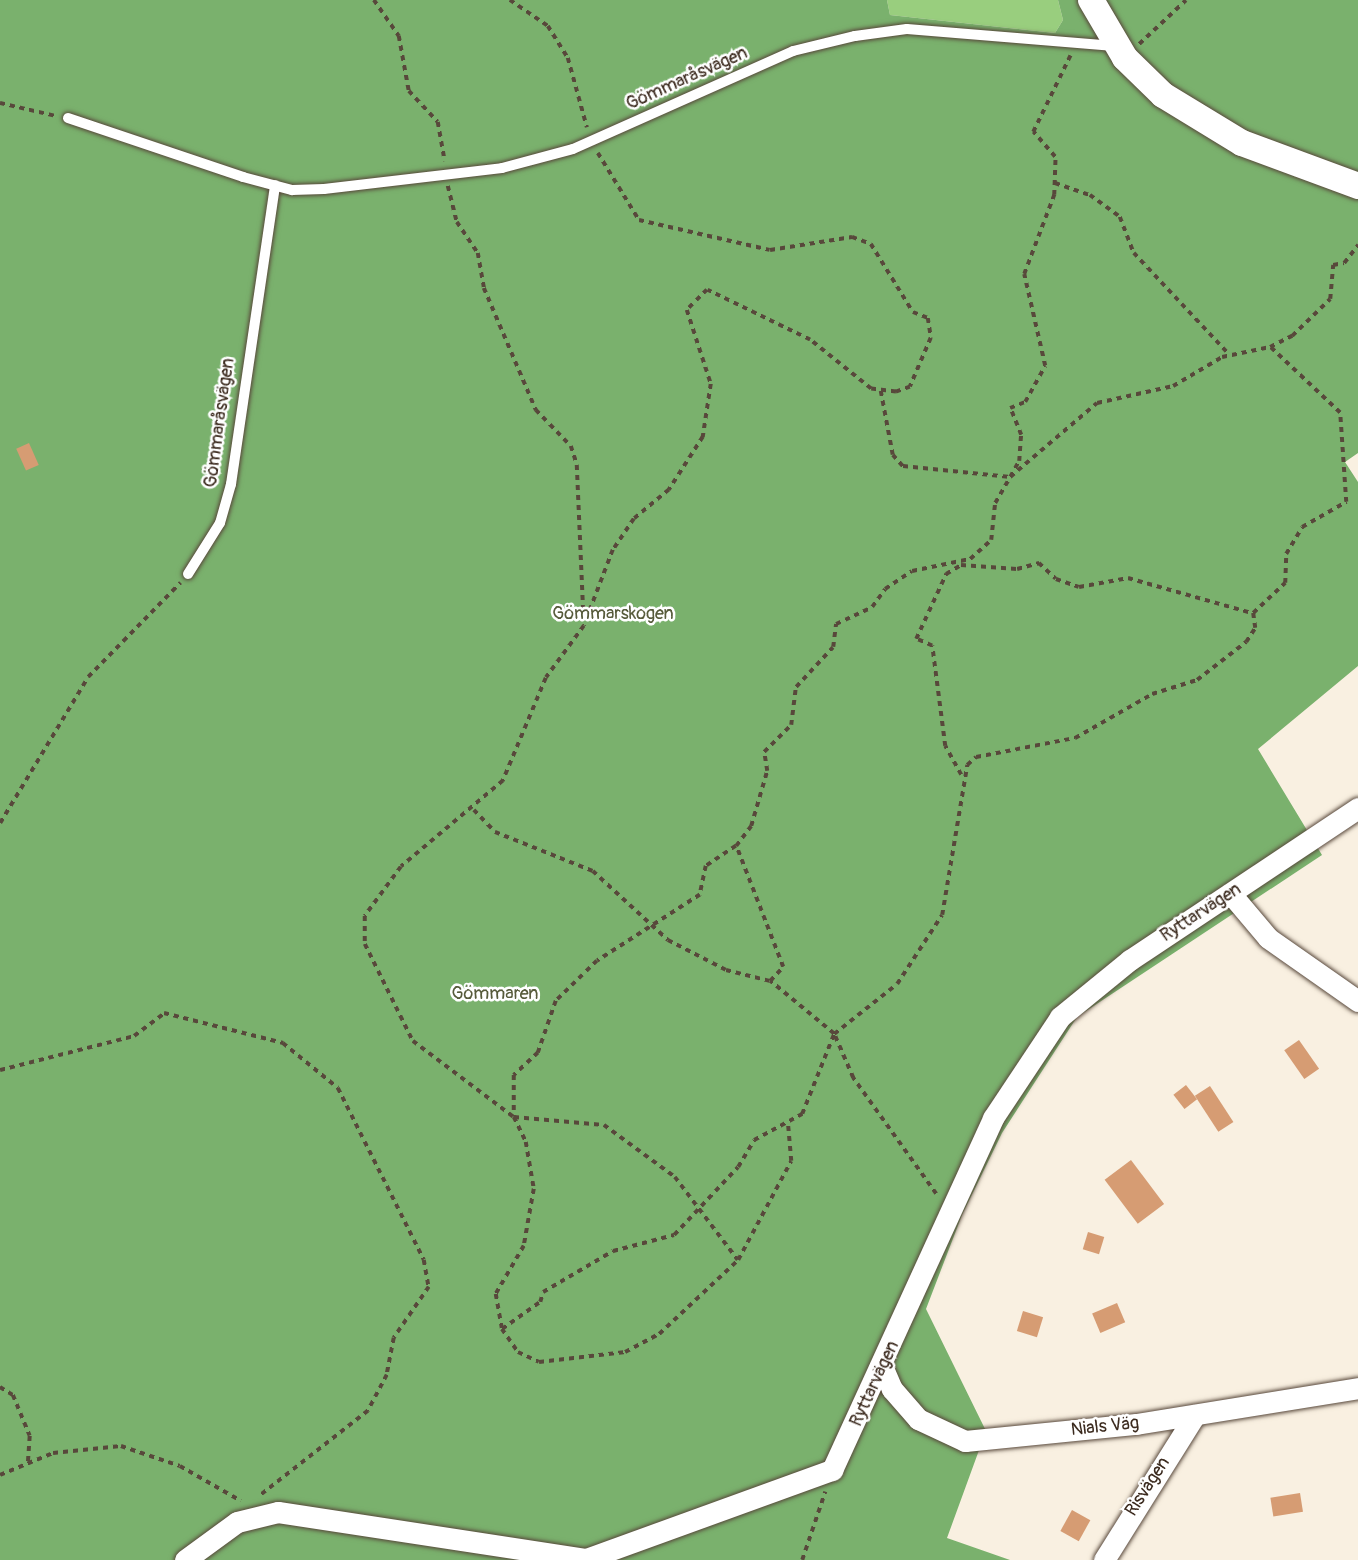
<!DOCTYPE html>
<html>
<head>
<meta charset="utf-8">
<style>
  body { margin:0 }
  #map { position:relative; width:1358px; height:1560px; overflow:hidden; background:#f9f0e1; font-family:Pangolin,sans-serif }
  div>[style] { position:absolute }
  .green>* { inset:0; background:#99ce7e }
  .forest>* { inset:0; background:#7ab16d }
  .building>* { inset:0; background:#d69c73; transform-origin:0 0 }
  .path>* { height:3.5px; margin-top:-1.75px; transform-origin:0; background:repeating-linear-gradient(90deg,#58483b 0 5px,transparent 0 10px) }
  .roads { filter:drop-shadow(0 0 2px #58483b) drop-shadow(0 0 2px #58483b) }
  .service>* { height:10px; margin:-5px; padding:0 5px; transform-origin:5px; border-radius:5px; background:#fff }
  .minor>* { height:21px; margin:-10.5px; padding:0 10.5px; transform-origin:10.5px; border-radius:10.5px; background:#fff }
  .tertiary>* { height:26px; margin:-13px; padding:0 13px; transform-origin:13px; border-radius:13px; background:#fff }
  span { translate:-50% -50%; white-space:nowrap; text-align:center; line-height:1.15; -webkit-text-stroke:5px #fff; paint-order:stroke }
  .street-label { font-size:18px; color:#3b2a1e }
  .park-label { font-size:18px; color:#575b3b }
</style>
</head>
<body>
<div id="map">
  <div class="green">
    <i style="clip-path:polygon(887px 0,1058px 0,1063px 20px,1055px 33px,890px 15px)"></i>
  </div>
  <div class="forest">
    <i style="clip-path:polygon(0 0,887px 0,890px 15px,1055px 33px,1063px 20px,1058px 0,1358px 0,1358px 453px,1345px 462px,1358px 482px,1358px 666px,1258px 749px,1322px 855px,1077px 1017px,1002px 1133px,962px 1215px,926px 1309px,986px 1431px,947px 1538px,1010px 1560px,0 1560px)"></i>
  </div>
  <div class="building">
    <i style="left:29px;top:443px;width:24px;height:14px;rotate:66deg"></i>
    <i style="left:1299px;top:1040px;width:35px;height:18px;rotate:55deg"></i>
    <i style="left:1186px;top:1085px;width:18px;height:16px;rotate:52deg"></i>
    <i style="left:1210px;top:1086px;width:43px;height:18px;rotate:57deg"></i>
    <i style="left:1131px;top:1160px;width:55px;height:33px;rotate:53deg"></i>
    <i style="left:1088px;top:1232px;width:17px;height:18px;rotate:17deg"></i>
    <i style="left:1117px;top:1303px;width:21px;height:27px;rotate:67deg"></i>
    <i style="left:1023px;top:1311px;width:21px;height:21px;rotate:17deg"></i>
    <i style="left:1300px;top:1493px;width:19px;height:30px;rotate:81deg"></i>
    <i style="left:1072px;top:1510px;width:21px;height:24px;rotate:29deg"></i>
  </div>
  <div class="path">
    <i style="left:374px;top:0;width:44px;rotate:55.2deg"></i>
    <i style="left:399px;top:36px;width:56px;rotate:79.7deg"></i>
    <i style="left:409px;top:91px;width:42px;rotate:46.9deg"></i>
    <i style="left:438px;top:122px;width:40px;rotate:80deg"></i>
    <i style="left:510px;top:0;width:46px;rotate:34.4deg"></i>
    <i style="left:548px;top:26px;width:38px;rotate:58deg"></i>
    <i style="left:568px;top:58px;width:72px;rotate:74.6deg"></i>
    <i style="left:1139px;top:44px;width:64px;rotate:-43.1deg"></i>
    <i style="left:0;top:103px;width:57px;rotate:13.1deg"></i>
    <i style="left:598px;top:153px;width:79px;rotate:58.5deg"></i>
    <i style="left:639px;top:220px;width:134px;rotate:12.9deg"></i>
    <i style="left:770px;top:250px;width:83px;rotate:-9deg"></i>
    <i style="left:852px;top:237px;width:20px;rotate:20deg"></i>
    <i style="left:871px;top:244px;width:80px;rotate:58.3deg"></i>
    <i style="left:913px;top:312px;width:16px;rotate:22deg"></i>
    <i style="left:928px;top:318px;width:20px;rotate:81deg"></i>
    <i style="left:931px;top:338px;width:53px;rotate:113.2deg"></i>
    <i style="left:910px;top:387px;width:15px;rotate:160deg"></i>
    <i style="left:896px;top:392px;width:25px;rotate:-173deg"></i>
    <i style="left:871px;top:389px;width:78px;rotate:-141.2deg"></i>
    <i style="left:810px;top:340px;width:114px;rotate:-154.1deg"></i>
    <i style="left:707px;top:290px;width:28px;rotate:135deg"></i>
    <i style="left:687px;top:310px;width:78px;rotate:72deg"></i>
    <i style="left:711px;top:384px;width:54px;rotate:98.6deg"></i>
    <i style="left:703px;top:437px;width:63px;rotate:122.7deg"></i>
    <i style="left:669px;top:490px;width:45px;rotate:140.4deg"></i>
    <i style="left:634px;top:519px;width:37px;rotate:124deg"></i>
    <i style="left:613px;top:550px;width:81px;rotate:110.9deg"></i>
    <i style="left:584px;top:626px;width:64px;rotate:126.2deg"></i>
    <i style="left:546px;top:678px;width:112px;rotate:112.7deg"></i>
    <i style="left:503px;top:781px;width:133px;rotate:139.9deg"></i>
    <i style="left:401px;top:867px;width:61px;rotate:126.3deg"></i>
    <i style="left:365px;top:916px;width:28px;rotate:90deg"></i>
    <i style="left:365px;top:944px;width:108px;rotate:63.7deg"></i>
    <i style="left:413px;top:1041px;width:126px;rotate:37deg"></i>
    <i style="left:514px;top:1117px;width:28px;rotate:64deg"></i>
    <i style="left:526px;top:1142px;width:48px;rotate:80.3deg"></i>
    <i style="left:534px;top:1189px;width:58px;rotate:100deg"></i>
    <i style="left:524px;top:1246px;width:56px;rotate:120.3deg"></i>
    <i style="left:496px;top:1294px;width:36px;rotate:80deg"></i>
    <i style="left:502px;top:1329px;width:28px;rotate:55deg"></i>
    <i style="left:518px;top:1352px;width:23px;rotate:25deg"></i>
    <i style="left:539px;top:1362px;width:87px;rotate:-6.6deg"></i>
    <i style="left:625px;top:1352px;width:38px;rotate:-28deg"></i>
    <i style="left:659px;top:1334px;width:108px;rotate:-43.1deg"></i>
    <i style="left:738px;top:1260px;width:112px;rotate:-61.8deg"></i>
    <i style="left:791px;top:1161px;width:36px;rotate:-95deg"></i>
    <i style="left:1055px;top:183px;width:37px;rotate:19deg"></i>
    <i style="left:1090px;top:195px;width:37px;rotate:36deg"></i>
    <i style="left:1120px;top:217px;width:39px;rotate:69deg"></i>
    <i style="left:1134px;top:253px;width:139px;rotate:46.8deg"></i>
    <i style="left:448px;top:186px;width:37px;rotate:76deg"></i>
    <i style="left:457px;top:222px;width:37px;rotate:56deg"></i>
    <i style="left:478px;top:253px;width:36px;rotate:80deg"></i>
    <i style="left:484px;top:288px;width:133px;rotate:66.9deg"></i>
    <i style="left:536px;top:410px;width:50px;rotate:45.8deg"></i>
    <i style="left:571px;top:446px;width:20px;rotate:72deg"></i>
    <i style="left:577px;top:465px;width:158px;rotate:87.5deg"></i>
    <i style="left:881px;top:391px;width:65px;rotate:79.4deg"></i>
    <i style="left:893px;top:455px;width:15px;rotate:48deg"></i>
    <i style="left:903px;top:466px;width:108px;rotate:5.9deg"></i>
    <i style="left:1010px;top:477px;width:18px;rotate:-61deg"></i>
    <i style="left:1019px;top:461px;width:26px;rotate:-86deg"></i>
    <i style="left:1021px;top:435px;width:29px;rotate:-112deg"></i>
    <i style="left:1010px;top:408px;width:16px;rotate:-22deg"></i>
    <i style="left:1025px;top:402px;width:41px;rotate:-60.9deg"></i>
    <i style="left:1045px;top:366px;width:94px;rotate:-102.9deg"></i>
    <i style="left:1024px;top:274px;width:85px;rotate:-69.2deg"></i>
    <i style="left:1054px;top:195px;width:38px;rotate:-88deg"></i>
    <i style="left:1055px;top:157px;width:33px;rotate:-131deg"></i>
    <i style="left:1033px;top:132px;width:85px;rotate:-64deg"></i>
    <i style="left:961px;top:775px;width:33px;rotate:-119deg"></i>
    <i style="left:945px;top:746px;width:101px;rotate:-97.4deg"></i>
    <i style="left:932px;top:646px;width:17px;rotate:-156deg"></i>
    <i style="left:916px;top:639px;width:72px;rotate:-65.2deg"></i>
    <i style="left:946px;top:574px;width:17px;rotate:-31deg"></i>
    <i style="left:961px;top:565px;width:56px;rotate:4.1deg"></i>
    <i style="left:1017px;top:569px;width:23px;rotate:-15deg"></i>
    <i style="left:1039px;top:563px;width:23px;rotate:43deg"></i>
    <i style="left:1056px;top:579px;width:24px;rotate:19deg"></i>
    <i style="left:1079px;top:587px;width:50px;rotate:-10.4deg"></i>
    <i style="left:1128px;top:578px;width:129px;rotate:15.8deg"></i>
    <i style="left:474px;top:810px;width:30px;rotate:46deg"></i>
    <i style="left:495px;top:832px;width:105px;rotate:21.7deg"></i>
    <i style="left:593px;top:871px;width:102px;rotate:42.6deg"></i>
    <i style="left:668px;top:940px;width:65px;rotate:27.3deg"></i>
    <i style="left:726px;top:970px;width:45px;rotate:14deg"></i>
    <i style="left:0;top:823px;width:170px;rotate:-58.9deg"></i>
    <i style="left:88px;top:677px;width:132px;rotate:-45.6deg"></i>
    <i style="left:736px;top:846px;width:36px;rotate:146deg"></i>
    <i style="left:706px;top:866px;width:30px;rotate:102deg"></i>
    <i style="left:700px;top:895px;width:122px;rotate:147.3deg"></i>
    <i style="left:597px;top:961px;width:57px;rotate:135.7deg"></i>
    <i style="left:556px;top:1001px;width:55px;rotate:109.1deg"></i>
    <i style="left:538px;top:1053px;width:33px;rotate:137deg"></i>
    <i style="left:514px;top:1075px;width:42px;rotate:90deg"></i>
    <i style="left:514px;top:1117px;width:90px;rotate:5.1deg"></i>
    <i style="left:604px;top:1125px;width:88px;rotate:36.2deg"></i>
    <i style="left:675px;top:1177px;width:104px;rotate:52.8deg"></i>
    <i style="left:0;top:1070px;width:138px;rotate:-14.2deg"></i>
    <i style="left:134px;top:1036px;width:38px;rotate:-37deg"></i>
    <i style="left:164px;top:1013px;width:123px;rotate:14.1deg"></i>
    <i style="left:283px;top:1043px;width:71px;rotate:39.3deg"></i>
    <i style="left:338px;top:1088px;width:192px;rotate:63.4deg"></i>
    <i style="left:424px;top:1260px;width:27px;rotate:80deg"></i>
    <i style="left:429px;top:1287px;width:62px;rotate:124.5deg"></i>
    <i style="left:394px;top:1338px;width:38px;rotate:101deg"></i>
    <i style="left:387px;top:1375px;width:41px;rotate:117.8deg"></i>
    <i style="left:368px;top:1411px;width:136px;rotate:141.9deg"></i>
    <i style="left:936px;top:1194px;width:143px;rotate:-125.6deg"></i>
    <i style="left:853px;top:1078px;width:48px;rotate:-113.4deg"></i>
    <i style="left:834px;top:1034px;width:83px;rotate:-140.4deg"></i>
    <i style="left:770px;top:981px;width:19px;rotate:-47deg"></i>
    <i style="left:783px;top:967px;width:130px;rotate:-111.2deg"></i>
    <i style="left:736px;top:846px;width:25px;rotate:-53deg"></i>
    <i style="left:751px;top:826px;width:57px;rotate:-73.8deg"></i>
    <i style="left:767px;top:771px;width:19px;rotate:-99deg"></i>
    <i style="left:764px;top:752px;width:38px;rotate:-45deg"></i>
    <i style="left:791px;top:725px;width:38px;rotate:-83deg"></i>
    <i style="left:796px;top:687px;width:54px;rotate:-47.2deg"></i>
    <i style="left:833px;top:647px;width:23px;rotate:-83deg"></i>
    <i style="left:836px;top:624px;width:40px;rotate:-25deg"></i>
    <i style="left:872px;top:607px;width:22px;rotate:-54deg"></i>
    <i style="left:885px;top:589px;width:32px;rotate:-34deg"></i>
    <i style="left:912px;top:571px;width:59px;rotate:-11.7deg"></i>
    <i style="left:970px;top:559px;width:28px;rotate:-42deg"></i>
    <i style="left:991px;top:540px;width:37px;rotate:-84deg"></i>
    <i style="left:995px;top:503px;width:30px;rotate:-60deg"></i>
    <i style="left:1010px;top:477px;width:114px;rotate:-40.4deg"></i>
    <i style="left:1097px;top:403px;width:78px;rotate:-12.6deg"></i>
    <i style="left:1173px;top:386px;width:57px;rotate:-30.6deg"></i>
    <i style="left:1222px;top:357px;width:49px;rotate:-11.8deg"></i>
    <i style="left:502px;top:1329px;width:47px;rotate:-35.4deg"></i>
    <i style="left:540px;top:1302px;width:10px;rotate:-73deg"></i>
    <i style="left:543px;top:1292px;width:81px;rotate:-30.4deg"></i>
    <i style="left:613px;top:1251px;width:63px;rotate:-14.7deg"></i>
    <i style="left:674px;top:1235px;width:93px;rotate:-46.7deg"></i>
    <i style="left:738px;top:1167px;width:31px;rotate:-59deg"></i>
    <i style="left:754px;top:1140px;width:55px;rotate:-28.4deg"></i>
    <i style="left:802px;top:1114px;width:86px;rotate:-68.2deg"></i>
    <i style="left:834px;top:1034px;width:80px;rotate:-38.4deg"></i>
    <i style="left:897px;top:984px;width:82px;rotate:-56.9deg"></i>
    <i style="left:942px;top:915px;width:152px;rotate:-80.5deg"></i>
    <i style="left:967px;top:765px;width:12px;rotate:-42deg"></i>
    <i style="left:976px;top:757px;width:101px;rotate:-10.9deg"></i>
    <i style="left:1075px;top:738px;width:89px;rotate:-29.7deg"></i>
    <i style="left:1152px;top:694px;width:47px;rotate:-17.3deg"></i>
    <i style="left:1197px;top:680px;width:62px;rotate:-37.8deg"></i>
    <i style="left:1246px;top:642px;width:17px;rotate:-57deg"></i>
    <i style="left:1255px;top:628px;width:15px;rotate:-98deg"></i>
    <i style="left:1253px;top:613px;width:44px;rotate:-43.2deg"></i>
    <i style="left:1285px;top:583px;width:29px;rotate:-88deg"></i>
    <i style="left:1286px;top:554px;width:31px;rotate:-59deg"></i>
    <i style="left:1302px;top:527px;width:51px;rotate:-29.6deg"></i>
    <i style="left:1346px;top:502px;width:89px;rotate:-93.9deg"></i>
    <i style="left:1340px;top:413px;width:96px;rotate:-136.7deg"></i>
    <i style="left:1270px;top:347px;width:25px;rotate:-27deg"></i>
    <i style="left:1292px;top:336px;width:53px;rotate:-44.2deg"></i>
    <i style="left:1330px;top:299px;width:34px;rotate:-85deg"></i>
    <i style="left:1333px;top:265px;width:11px;rotate:-10deg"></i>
    <i style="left:1344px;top:263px;width:23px;rotate:-52deg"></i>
    <i style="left:0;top:1387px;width:15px;rotate:32deg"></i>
    <i style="left:13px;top:1395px;width:44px;rotate:67.5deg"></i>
    <i style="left:30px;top:1436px;width:28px;rotate:94deg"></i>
    <i style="left:0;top:1475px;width:57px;rotate:-22.5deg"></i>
    <i style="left:53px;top:1453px;width:68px;rotate:-5.9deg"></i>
    <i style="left:121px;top:1446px;width:62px;rotate:18.7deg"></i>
    <i style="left:180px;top:1466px;width:70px;rotate:29.8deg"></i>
    <i style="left:802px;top:1560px;width:72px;rotate:-71.3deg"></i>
  </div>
  <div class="roads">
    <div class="service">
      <i style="left:68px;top:118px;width:185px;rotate:18.6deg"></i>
      <i style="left:243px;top:177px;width:51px;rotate:14.9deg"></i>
      <i style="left:292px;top:190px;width:32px;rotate:-2deg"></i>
      <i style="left:324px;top:189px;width:179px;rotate:-6.7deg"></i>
      <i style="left:502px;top:168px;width:73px;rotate:-15deg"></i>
      <i style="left:573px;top:149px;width:241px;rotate:-24deg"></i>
      <i style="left:793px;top:51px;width:64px;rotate:-13.6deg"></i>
      <i style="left:855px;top:36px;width:52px;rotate:-7.7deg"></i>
      <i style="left:907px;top:29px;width:208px;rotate:4.7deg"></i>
      <i style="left:188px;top:574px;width:60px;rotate:-57.9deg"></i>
      <i style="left:220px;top:523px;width:41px;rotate:-74.2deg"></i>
      <i style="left:231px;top:484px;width:302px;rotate:-81.6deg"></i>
    </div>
    <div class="minor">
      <i style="left:1231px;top:894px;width:57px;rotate:49.9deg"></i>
      <i style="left:1268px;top:938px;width:110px;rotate:35deg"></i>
      <i style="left:883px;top:1368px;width:23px;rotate:67deg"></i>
      <i style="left:892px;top:1389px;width:40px;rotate:49deg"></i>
      <i style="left:918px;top:1419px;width:52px;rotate:25.1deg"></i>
      <i style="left:965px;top:1441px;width:172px;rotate:-5.7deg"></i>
      <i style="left:1136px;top:1424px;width:225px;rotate:-9.2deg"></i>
      <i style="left:185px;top:1560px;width:64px;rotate:-36.2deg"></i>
      <i style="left:237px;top:1522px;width:42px;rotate:-13.7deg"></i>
      <i style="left:278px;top:1512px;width:312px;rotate:8.7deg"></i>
      <i style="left:586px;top:1559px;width:262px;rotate:-19.9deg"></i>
      <i style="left:832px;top:1470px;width:387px;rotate:-65.4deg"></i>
      <i style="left:993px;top:1118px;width:121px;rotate:-56.4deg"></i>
      <i style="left:1060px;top:1017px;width:90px;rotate:-39.2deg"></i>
      <i style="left:1130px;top:960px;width:274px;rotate:-33.7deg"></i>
      <i style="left:1104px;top:1560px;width:171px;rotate:-57.9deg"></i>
    </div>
    <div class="tertiary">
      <i style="left:1091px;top:0;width:67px;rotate:59.6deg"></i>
      <i style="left:1125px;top:58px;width:53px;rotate:44.2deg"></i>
      <i style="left:1163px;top:95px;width:92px;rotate:31.3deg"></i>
      <i style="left:1242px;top:143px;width:124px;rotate:20.3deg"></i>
    </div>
  </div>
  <div class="street-label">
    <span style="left:687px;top:79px;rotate:-24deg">Gömmaråsvägen</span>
    <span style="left:220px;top:423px;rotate:-82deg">Gömmaråsvägen</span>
    <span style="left:1201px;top:913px;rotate:-33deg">Ryttarvägen</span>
    <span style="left:875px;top:1384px;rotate:-65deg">Ryttarvägen</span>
    <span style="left:1105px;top:1427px;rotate:-6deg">Nials Väg</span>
    <span style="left:1148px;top:1487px;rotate:-57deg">Risvägen</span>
  </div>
  <div class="park-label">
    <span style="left:613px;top:614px">Gömmarskogen</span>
    <span style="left:495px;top:994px">Gömmaren</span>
  </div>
</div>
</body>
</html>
